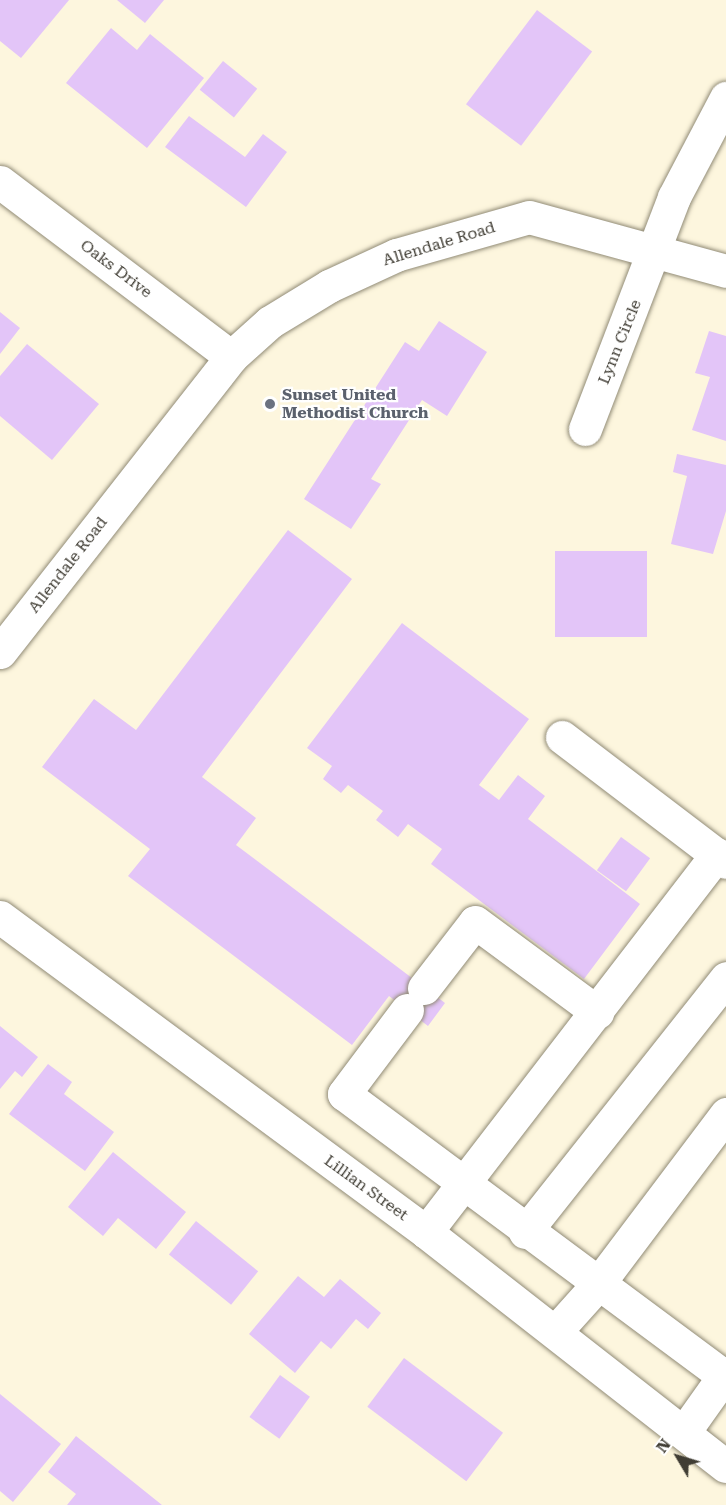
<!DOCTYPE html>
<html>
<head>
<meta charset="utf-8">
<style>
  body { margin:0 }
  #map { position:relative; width:726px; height:1505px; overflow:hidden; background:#fdf6de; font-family:"Roboto Serif",serif }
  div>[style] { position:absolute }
  .building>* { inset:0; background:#e3c5f8; transform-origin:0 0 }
  .roads { filter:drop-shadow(0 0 2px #918b76) drop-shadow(0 0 2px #918b76) }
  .minor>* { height:33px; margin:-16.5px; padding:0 16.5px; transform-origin:16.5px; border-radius:16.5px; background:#fff }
  .dots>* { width:16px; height:16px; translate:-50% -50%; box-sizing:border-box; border:3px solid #fff; border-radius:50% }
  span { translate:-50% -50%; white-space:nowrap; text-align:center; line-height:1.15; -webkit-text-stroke:4.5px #fff; paint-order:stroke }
  .street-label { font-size:16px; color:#403d34 }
  .worship-label { font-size:16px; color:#5b616d; font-weight:700 }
  .left { translate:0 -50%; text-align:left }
  .north { position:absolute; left:648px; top:1427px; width:60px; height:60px; -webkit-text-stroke:4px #fff; paint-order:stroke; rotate:308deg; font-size:16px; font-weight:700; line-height:24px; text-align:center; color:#403d34 }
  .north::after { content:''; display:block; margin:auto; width:21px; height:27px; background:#403d34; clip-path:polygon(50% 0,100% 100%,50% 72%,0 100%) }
</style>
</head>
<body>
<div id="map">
  <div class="building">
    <i style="clip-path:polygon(0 0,69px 0,21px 58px,0 41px)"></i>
    <i style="clip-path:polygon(117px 0,164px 0,145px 23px)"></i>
    <i style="left:537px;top:10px;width:69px;height:118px;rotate:37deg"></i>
    <i style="clip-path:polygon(111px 28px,137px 50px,150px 34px,204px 78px,147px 148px,66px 83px)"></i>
    <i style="left:223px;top:61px;width:44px;height:37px;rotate:39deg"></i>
    <i style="clip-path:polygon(189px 116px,245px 157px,263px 134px,287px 152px,246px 207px,165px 147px)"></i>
    <i style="clip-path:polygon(0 312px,20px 328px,0 354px)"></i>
    <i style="clip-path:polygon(439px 321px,487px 352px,447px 416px,422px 400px,371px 479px,381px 484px,351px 529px,304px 499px,405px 342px,419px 351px)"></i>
    <i style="clip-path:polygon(709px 331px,726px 336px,726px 441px,692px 430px,710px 377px,695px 373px)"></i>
    <i style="clip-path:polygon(27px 344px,99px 404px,52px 460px,0 416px,0 376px)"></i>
    <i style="clip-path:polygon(677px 454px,726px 465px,726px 511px,713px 554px,671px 544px,687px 476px,673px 472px)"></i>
    <i style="clip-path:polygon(288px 530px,352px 579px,202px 777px,256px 818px,236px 845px,445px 1003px,428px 1026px,389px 996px,352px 1045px,128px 876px,150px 849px,42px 767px,94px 699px,136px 730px)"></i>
    <i style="left:555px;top:551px;width:92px;height:86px"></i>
    <i style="clip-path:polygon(402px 623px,529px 719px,479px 785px,499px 800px,518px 775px,545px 796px,528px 819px,640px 904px,584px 979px,431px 864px,442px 849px,408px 824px,398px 837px,376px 820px,383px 811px,348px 785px,341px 793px,323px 779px,332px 766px,307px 748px)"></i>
    <i style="left:621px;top:837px;width:36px;height:41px;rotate:36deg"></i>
    <i style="clip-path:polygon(0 1026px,38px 1057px,22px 1077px,15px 1071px,0 1089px)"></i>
    <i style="clip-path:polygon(48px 1064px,72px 1082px,64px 1094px,114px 1132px,85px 1171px,9px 1114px)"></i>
    <i style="clip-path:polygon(113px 1152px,186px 1212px,156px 1249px,118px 1218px,103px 1236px,68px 1207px)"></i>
    <i style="left:196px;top:1221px;width:80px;height:43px;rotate:39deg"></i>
    <i style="clip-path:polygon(298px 1276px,324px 1297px,340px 1279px,381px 1313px,368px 1329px,356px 1319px,331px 1349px,321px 1341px,295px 1373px,249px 1334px)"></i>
    <i style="left:404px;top:1358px;width:124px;height:61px;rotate:37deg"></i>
    <i style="left:280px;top:1375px;width:37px;height:52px;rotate:36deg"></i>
    <i style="clip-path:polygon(0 1394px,61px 1444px,13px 1502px,0 1491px)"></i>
    <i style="clip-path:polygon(76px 1436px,162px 1505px,67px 1505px,76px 1494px,48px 1472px)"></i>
  </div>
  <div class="roads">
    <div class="minor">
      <i style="left:0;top:182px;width:290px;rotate:37.1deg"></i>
      <i style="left:585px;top:429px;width:248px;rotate:-69deg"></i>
      <i style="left:674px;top:197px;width:112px;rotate:-62.3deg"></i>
      <i style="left:0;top:652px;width:375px;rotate:-51.9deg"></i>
      <i style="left:231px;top:357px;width:52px;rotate:-41.9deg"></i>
      <i style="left:270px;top:322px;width:69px;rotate:-31.4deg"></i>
      <i style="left:329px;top:286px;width:74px;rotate:-24.8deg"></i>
      <i style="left:396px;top:255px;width:138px;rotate:-15.9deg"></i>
      <i style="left:529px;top:217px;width:204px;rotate:15.3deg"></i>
      <i style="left:562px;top:737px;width:206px;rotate:37.3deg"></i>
      <i style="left:0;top:917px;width:530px;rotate:36.48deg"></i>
      <i style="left:426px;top:1232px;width:380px;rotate:38deg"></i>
      <i style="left:424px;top:988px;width:83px;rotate:-52.3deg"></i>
      <i style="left:475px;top:922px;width:152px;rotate:36.4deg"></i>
      <i style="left:407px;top:1010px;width:105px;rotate:126.9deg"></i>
      <i style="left:344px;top:1094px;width:473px;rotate:36.6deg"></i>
      <i style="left:426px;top:1232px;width:477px;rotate:-52.4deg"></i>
      <i style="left:525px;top:1232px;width:324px;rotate:-51.6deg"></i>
      <i style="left:555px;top:1332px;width:64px;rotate:-48.1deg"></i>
      <i style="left:598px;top:1284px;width:213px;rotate:-53deg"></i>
      <i style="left:684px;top:1432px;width:72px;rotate:-54.6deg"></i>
    </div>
  </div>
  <div class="dots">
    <i style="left:270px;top:404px;background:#6b7280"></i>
  </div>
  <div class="street-label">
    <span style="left:439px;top:244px;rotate:-17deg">Allendale Road</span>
    <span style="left:116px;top:269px;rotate:37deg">Oaks Drive</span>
    <span style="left:620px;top:342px;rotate:-68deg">Lynn Circle</span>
    <span style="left:68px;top:565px;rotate:-52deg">Allendale Road</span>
    <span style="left:366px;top:1188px;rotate:36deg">Lillian Street</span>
  </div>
  <div class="worship-label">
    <span class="left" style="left:282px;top:404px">Sunset United<br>Methodist Church</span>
  </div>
  <div class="north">N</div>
</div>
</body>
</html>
